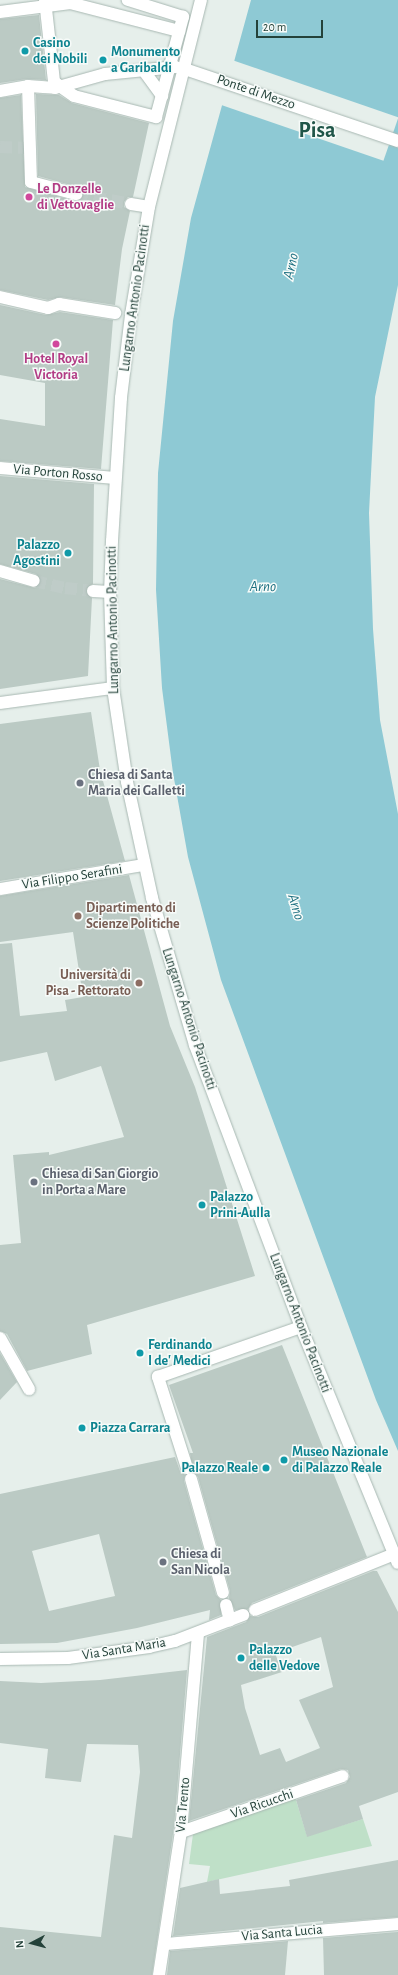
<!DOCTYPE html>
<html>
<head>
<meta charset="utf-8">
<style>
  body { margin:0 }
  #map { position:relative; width:398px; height:1975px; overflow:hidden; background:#e6efeb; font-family:"Alegreya Sans",sans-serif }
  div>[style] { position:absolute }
  .green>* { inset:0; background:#bfe0c8 }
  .water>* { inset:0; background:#8ec9d4 }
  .pier>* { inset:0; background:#e6efeb; transform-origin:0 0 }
  .building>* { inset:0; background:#bbcac4 }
  .street-tunnel>* { height:12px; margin-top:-6px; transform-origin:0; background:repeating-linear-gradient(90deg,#bfccc8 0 12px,transparent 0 18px) }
  .roads { filter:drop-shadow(0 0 1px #a8b8b2) drop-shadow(0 0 1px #a8b8b2) }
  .street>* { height:12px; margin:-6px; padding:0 6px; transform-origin:6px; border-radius:6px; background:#fff }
  .secondary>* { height:12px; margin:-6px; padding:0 6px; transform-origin:6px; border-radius:6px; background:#fff }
  .dots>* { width:11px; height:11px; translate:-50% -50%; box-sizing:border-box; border:2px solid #f7fbf9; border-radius:50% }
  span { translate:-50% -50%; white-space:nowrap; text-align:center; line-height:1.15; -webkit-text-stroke:3px #f7fbf9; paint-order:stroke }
  .culture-label { font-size:14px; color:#0d838f; font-weight:700 }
  .left { translate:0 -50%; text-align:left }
  .right { translate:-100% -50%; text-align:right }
  .street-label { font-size:14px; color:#24423a }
  .hotel-label { font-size:14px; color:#b23c85; font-weight:700 }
  .worship-label { font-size:14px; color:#5b616d; font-weight:700 }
  .education-label { font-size:14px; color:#785e54; font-weight:700 }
  .water-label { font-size:15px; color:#1c6f80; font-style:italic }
  .town-label { font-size:22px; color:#1f5548; font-weight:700 }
  .north { position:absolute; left:12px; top:1923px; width:40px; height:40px; -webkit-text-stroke:3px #f7fbf9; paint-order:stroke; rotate:264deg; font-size:11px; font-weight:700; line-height:16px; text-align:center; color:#24423a }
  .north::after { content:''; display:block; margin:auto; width:14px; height:18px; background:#24423a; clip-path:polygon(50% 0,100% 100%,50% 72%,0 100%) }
  .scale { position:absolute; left:256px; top:20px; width:67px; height:18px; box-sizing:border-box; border:2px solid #24423a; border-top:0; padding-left:5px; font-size:12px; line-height:14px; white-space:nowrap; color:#24423a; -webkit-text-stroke:3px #f7fbf9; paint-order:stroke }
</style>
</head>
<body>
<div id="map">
  <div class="green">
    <i style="clip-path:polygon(295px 1797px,307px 1836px,363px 1819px,372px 1846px,207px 1882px,210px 1866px,189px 1864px,193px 1834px)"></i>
  </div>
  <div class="water">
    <i style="clip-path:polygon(251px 0,398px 0,398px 285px,375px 397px,369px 513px,373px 629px,380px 720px,398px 814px,398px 1451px,376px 1400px,221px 980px,188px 857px,173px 773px,162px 688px,156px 590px,158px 473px,173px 321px,191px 218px)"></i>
  </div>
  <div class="pier">
    <i style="left:232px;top:60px;width:176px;height:46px;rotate:19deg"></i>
  </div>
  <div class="building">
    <i style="clip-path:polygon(39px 15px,46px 80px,27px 79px,0 83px,0 19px)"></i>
    <i style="clip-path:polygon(36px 94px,59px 95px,72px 103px,149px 123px,133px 197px,128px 197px,124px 202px,124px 207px,130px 211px,122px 249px,115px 305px,60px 297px,48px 300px,0 290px,0 98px,21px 95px,25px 187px,74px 201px,81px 200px,83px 196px,78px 187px,38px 176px)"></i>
    <i style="clip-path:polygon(0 305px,46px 315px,60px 312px,113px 320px,101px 469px,0 461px,0 419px,45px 426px,45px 383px,0 375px)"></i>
    <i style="clip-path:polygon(0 476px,94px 484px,93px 584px,87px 587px,86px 591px,92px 598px,88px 676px,0 689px,0 579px,35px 588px,39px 586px,41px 580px,36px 574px,0 564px)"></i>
    <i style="clip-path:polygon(91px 712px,100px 770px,125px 861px,0 881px,0 724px)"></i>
    <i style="clip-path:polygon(129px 875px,170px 1026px,195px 1087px,255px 1276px,87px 1325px,92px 1354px,27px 1371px,7px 1334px,0 1331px,0 1245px,21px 1243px,13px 1155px,49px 1152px,49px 1155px,124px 1137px,101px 1066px,55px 1081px,47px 1052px,0 1062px,0 944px,12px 943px,20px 1016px,67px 1011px,65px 1000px,83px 997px,73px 932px,0 942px,0 896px)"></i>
    <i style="clip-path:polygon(282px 1345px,367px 1557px,252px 1603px,248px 1609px,235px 1610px,229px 1598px,230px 1591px,198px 1477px,193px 1472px,190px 1453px,193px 1453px,169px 1385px)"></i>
    <i style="clip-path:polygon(0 1353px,17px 1382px,0 1400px)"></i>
    <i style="clip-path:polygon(evenodd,175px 1457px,180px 1471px,185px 1475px,184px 1481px,216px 1595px,221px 1600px,221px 1615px,209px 1620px,210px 1610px,137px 1628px,57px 1643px,0 1644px,0 1494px,175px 1457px,99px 1534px,115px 1596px,49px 1611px,32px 1551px,99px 1534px)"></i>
    <i style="clip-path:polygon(evenodd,373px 1571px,377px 1571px,398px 1612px,398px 1792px,359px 1806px,363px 1819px,307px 1837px,296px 1800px,346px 1783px,350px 1777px,348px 1770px,341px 1769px,189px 1821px,207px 1637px,246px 1622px,250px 1616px,258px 1617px,373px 1571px,321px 1637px,333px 1687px,299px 1700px,320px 1748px,286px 1762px,280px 1748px,260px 1755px,245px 1708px,241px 1685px,282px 1672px,275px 1653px,321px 1637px)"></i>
    <i style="clip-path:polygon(187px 1670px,174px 1827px,152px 1975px,0 1975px,0 1927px,101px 1937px,114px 1835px,132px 1838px,140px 1772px,138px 1745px,87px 1744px,81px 1782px,45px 1778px,48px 1749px,0 1743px,0 1681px,41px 1683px,100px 1680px)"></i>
    <i style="clip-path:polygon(398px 1860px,398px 1917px,323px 1923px,323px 1921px,173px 1936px,180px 1888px,219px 1879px,220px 1894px,290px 1886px,289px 1880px)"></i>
    <i style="clip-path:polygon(398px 1932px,398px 1975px,324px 1975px,323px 1938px)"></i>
    <i style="clip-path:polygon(288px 1941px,285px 1975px,167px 1975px,170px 1951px)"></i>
  </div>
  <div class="street-tunnel">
    <i style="left:0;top:147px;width:30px;rotate:2deg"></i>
    <i style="left:76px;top:194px;width:56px;rotate:10.3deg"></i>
    <i style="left:34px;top:581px;width:32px;rotate:13deg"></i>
    <i style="left:65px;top:588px;width:28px;rotate:6deg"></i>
  </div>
  <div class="roads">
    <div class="street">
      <i style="left:45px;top:0;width:82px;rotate:83.7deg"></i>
      <i style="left:54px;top:82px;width:24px;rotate:35deg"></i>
      <i style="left:74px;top:96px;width:85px;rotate:14.4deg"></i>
      <i style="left:156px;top:117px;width:104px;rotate:-74.9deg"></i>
      <i style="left:183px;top:17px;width:58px;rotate:-162.8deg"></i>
      <i style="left:70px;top:3px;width:113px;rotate:14.4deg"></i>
      <i style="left:0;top:12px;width:71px;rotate:-7.3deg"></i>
      <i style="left:70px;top:3px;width:3px;rotate:-90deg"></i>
      <i style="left:144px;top:71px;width:31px;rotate:54deg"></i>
      <i style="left:28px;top:86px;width:96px;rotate:88.2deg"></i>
      <i style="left:31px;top:182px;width:47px;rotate:14.9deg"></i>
      <i style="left:0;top:91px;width:28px;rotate:-10deg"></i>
      <i style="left:28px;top:86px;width:27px;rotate:4deg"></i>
      <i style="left:55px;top:88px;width:52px;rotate:-15.6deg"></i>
      <i style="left:105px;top:74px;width:71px;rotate:-5.6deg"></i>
      <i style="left:131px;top:204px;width:18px;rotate:9deg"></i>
      <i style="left:0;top:297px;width:49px;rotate:12.9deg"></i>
      <i style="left:48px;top:308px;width:12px;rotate:-20deg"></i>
      <i style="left:59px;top:304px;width:57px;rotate:9.1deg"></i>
      <i style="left:0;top:468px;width:115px;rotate:5deg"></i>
      <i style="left:0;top:571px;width:35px;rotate:16deg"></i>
      <i style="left:93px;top:591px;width:17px;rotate:3deg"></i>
      <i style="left:0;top:703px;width:114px;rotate:-7.6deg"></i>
      <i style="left:0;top:889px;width:146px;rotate:-9.5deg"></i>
      <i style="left:0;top:1338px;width:59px;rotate:60.4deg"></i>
      <i style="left:187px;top:1468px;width:96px;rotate:-107.7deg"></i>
      <i style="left:158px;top:1377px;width:151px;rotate:-19.3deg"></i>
      <i style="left:191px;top:1479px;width:118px;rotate:74.3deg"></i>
      <i style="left:226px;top:1605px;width:16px;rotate:76deg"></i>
      <i style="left:255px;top:1610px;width:150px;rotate:-21.9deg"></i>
      <i style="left:0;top:1659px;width:68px;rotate:-0.8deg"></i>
      <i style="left:68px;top:1658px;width:82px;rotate:-7.7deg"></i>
      <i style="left:149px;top:1647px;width:27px;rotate:-13deg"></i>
      <i style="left:175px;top:1641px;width:73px;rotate:-20.9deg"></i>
      <i style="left:181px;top:1832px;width:171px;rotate:-19.1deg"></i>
      <i style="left:166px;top:1944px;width:233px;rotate:-4.9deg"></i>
      <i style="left:159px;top:1975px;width:145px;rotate:-81.3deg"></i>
      <i style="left:181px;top:1832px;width:200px;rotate:-85.1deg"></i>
    </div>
    <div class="secondary">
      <i style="left:201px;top:0;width:213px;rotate:104.1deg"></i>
      <i style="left:149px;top:207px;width:109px;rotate:99.5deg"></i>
      <i style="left:131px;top:315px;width:84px;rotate:96.9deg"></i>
      <i style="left:121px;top:398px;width:143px;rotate:93.6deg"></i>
      <i style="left:112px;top:541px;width:51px;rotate:92.2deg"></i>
      <i style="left:110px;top:592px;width:96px;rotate:88.2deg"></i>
      <i style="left:113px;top:688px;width:95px;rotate:81.5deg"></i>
      <i style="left:127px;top:782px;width:119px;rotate:77.8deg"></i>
      <i style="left:152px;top:898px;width:153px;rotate:73.7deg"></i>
      <i style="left:195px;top:1045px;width:301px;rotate:69.4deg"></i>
      <i style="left:301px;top:1327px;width:255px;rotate:67.7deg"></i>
      <i style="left:182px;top:68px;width:228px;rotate:18.7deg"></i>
    </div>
  </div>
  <div class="dots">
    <i style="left:25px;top:51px;background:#0f9aa8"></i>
    <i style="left:103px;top:60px;background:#0f9aa8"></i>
    <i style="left:29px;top:197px;background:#d1479c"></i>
    <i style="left:56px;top:344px;background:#d1479c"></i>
    <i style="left:68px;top:553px;background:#0f9aa8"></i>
    <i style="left:80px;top:783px;background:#6b7280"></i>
    <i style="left:78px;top:916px;background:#8d6e63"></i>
    <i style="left:139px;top:983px;background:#8d6e63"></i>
    <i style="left:34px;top:1182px;background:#6b7280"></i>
    <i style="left:202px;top:1205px;background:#0f9aa8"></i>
    <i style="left:140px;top:1353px;background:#0f9aa8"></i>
    <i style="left:82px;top:1428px;background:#0f9aa8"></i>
    <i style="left:284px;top:1460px;background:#0f9aa8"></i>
    <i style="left:266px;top:1468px;background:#0f9aa8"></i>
    <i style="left:163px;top:1562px;background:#6b7280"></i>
    <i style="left:241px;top:1658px;background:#0f9aa8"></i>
  </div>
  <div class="culture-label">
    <span class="left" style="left:33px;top:51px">Casino<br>dei Nobili</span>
    <span class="left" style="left:111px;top:60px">Monumento<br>a Garibaldi</span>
    <span class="right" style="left:60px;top:553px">Palazzo<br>Agostini</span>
    <span class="left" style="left:210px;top:1205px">Palazzo<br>Prini-Aulla</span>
    <span class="left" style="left:148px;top:1353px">Ferdinando<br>I de' Medici</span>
    <span class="left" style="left:90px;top:1428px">Piazza Carrara</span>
    <span class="left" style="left:292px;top:1460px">Museo Nazionale<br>di Palazzo Reale</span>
    <span class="right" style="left:258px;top:1468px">Palazzo Reale</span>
    <span class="left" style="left:249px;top:1658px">Palazzo<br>delle Vedove</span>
  </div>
  <div class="street-label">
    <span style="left:256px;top:92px;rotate:19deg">Ponte di Mezzo</span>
    <span style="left:135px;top:298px;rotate:-82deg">Lungarno Antonio Pacinotti</span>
    <span style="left:58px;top:473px;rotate:5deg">Via Porton Rosso</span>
    <span style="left:113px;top:620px;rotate:-91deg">Lungarno Antonio Pacinotti</span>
    <span style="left:72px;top:877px;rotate:-9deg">Via Filippo Serafini</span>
    <span style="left:189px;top:1019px;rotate:72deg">Lungarno Antonio Pacinotti</span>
    <span style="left:300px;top:1323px;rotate:69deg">Lungarno Antonio Pacinotti</span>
    <span style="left:124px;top:1649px;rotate:-9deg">Via Santa Maria</span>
    <span style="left:262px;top:1804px;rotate:-19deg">Via Ricucchi</span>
    <span style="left:183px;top:1805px;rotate:-85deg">Via Trento</span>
    <span style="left:282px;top:1933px;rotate:-5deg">Via Santa Lucia</span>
  </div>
  <div class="hotel-label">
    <span class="left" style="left:37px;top:197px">Le Donzelle<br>di Vettovaglie</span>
    <span style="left:56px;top:367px">Hotel Royal<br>Victoria</span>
  </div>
  <div class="worship-label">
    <span class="left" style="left:88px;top:783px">Chiesa di Santa<br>Maria dei Galletti</span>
    <span class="left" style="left:42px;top:1182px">Chiesa di San Giorgio<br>in Porta a Mare</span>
    <span class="left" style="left:171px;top:1562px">Chiesa di<br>San Nicola</span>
  </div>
  <div class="education-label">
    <span class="left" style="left:86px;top:916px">Dipartimento di<br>Scienze Politiche</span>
    <span class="right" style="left:131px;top:983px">Università di<br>Pisa - Rettorato</span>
  </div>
  <div class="water-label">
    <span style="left:291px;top:266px;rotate:-77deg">Arno</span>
    <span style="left:263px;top:587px">Arno</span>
    <span style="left:296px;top:907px;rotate:73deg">Arno</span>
  </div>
  <div class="town-label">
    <span style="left:317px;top:131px">Pisa</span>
  </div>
  <div class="north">N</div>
  <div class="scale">20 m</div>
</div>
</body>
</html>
